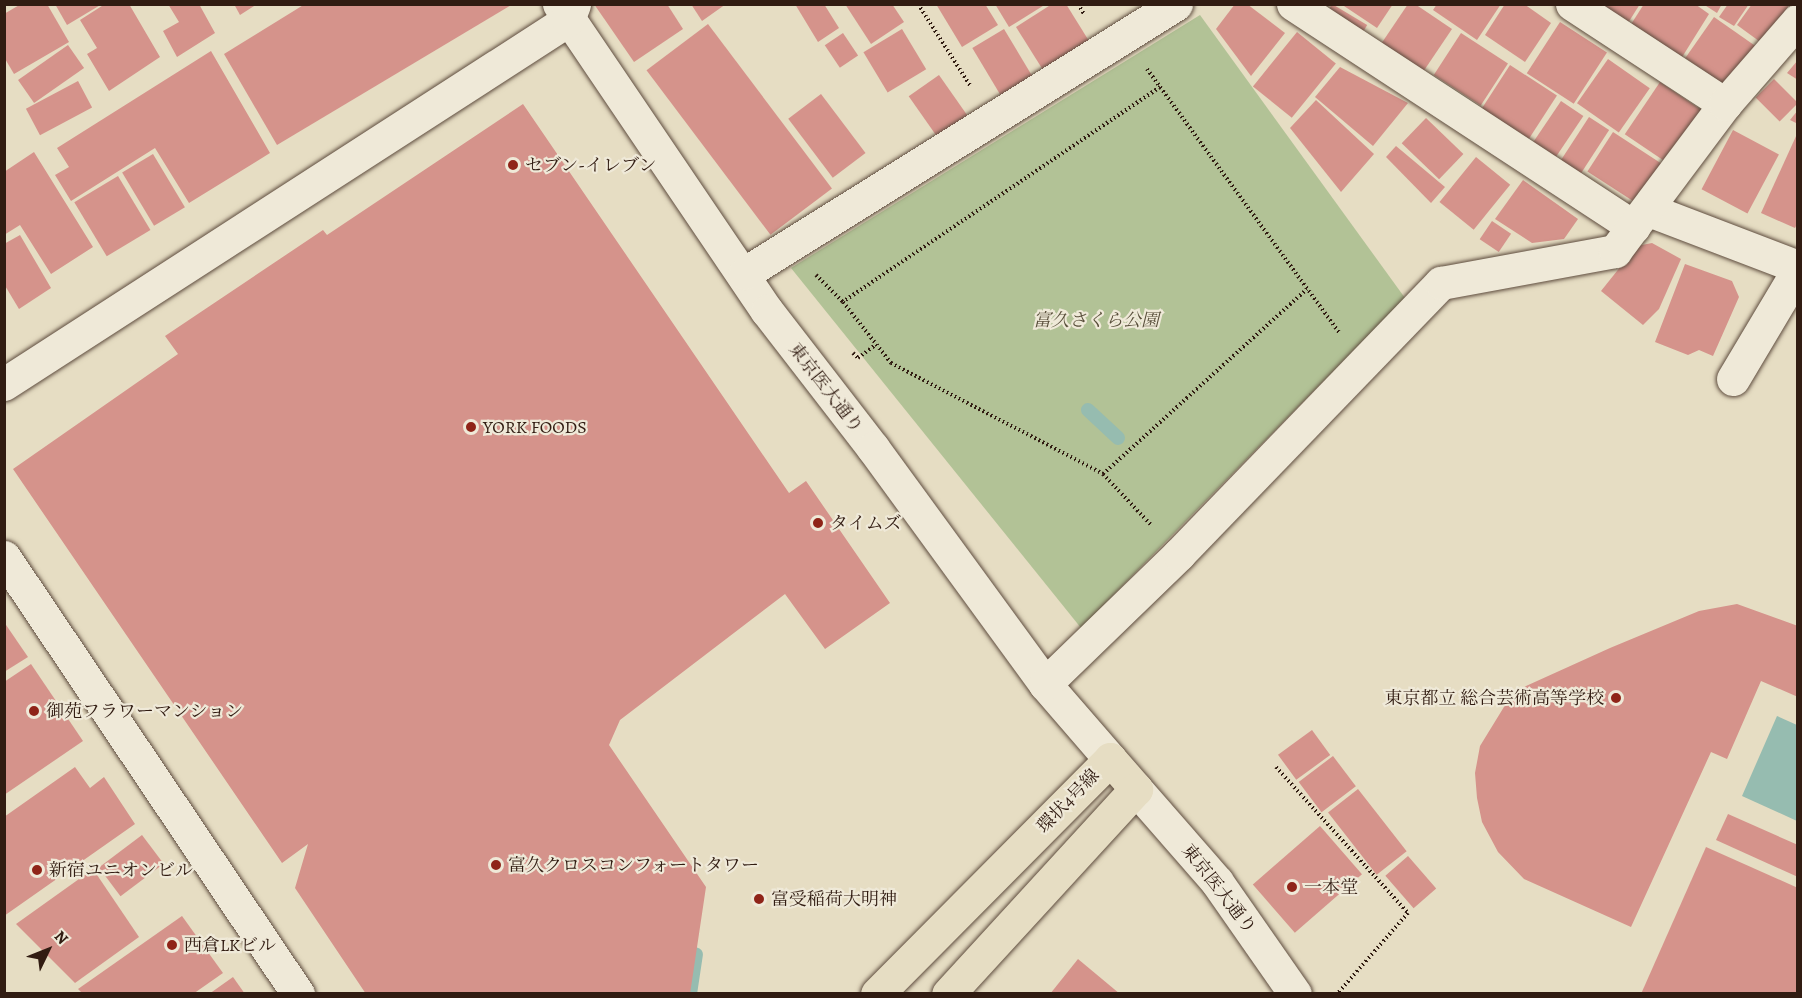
<!DOCTYPE html>
<html>
<head>
<meta charset="utf-8">
<style>
  body { margin:0 }
  #map { position:relative; width:1802px; height:998px; overflow:hidden; background:#e6ddc3; font-family:Alegreya,"Noto Serif JP",serif }
  div>[style] { position:absolute }
  .green>* { inset:0; background:#b2c296 }
  .water>* { inset:0; background:#96bcb0 }
  .stream>* { height:14px; margin:-7px; padding:0 7px; transform-origin:7px; border-radius:7px; background:#96bcb0 }
  .building>* { inset:0; background:#d5938b; transform-origin:0 0 }
  .path>* { height:4px; margin-top:-2px; transform-origin:0; background:repeating-linear-gradient(90deg,#311c12 0 1.5px,transparent 0 4.5px) }
  .roads { filter:drop-shadow(0 0 2px #5e4c3e) drop-shadow(0 0 2px #5e4c3e) }
  .minor>* { height:33px; margin:-16.5px; padding:0 16.5px; transform-origin:16.5px; border-radius:16.5px; background:#efe9d8 }
  .major>* { height:33px; margin:-16.5px; padding:0 16.5px; transform-origin:16.5px; border-radius:16.5px; background:#e6ddc3 }
  .dots>* { width:16px; height:16px; translate:-50% -50%; box-sizing:border-box; border:3px solid #efe9d8; border-radius:50% }
  span { translate:-50% -50%; white-space:nowrap; text-align:center; line-height:1.15; -webkit-text-stroke:4.5px #efe9d8; paint-order:stroke }
  .poi-label { font-size:18px; color:#311c12 }
  .left { translate:0 -50%; text-align:left }
  .right { translate:-100% -50%; text-align:right }
  .park-label { font-size:18px; color:#584e3a; font-style:italic }
  .street-label { font-size:18px; color:#311c12 }
  .frame { position:absolute; inset:0; border:6px solid #311c12; pointer-events:none }
  .north { position:absolute; left:18px; top:920px; width:60px; height:60px; -webkit-text-stroke:4px #efe9d8; paint-order:stroke; rotate:47deg; font-size:16px; font-weight:700; line-height:24px; text-align:center; color:#311c12 }
  .north::after { content:''; display:block; margin:auto; width:21px; height:27px; background:#311c12; clip-path:polygon(50% 0,100% 100%,50% 72%,0 100%) }
</style>
</head>
<body>
<div id="map">
  <div class="green">
    <i style="clip-path:polygon(1200px 15px,1405px 298px,1081px 628px,791px 268px)"></i>
  </div>
  <div class="water">
    <i style="clip-path:polygon(1777px 716px,1797px 725px,1797px 821px,1742px 796px)"></i>
  </div>
  <div class="stream">
    <i style="left:1088px;top:410px;width:41px;rotate:43deg"></i>
    <i style="left:690px;top:994px;width:40px;rotate:-81.5deg"></i>
  </div>
  <div class="building">
    <i style="clip-path:polygon(21px 4px,47px 4px,69px 42px,14px 74px,4px 57px,4px 14px)"></i>
    <i style="clip-path:polygon(55px 4px,102px 4px,67px 25px)"></i>
    <i style="clip-path:polygon(105px 4px,129px 4px,160px 57px,109px 91px,87px 54px,97px 48px,80px 20px)"></i>
    <i style="clip-path:polygon(168px 4px,199px 4px,215px 33px,177px 57px,163px 31px,179px 22px)"></i>
    <i style="clip-path:polygon(234px 4px,257px 4px,240px 15px)"></i>
    <i style="clip-path:polygon(305px 4px,513px 4px,277px 145px,224px 54px)"></i>
    <i style="clip-path:polygon(594px 4px,667px 4px,683px 29px,634px 62px)"></i>
    <i style="clip-path:polygon(691px 4px,726px 4px,702px 21px)"></i>
    <i style="clip-path:polygon(795px 4px,824px 4px,839px 28px,818px 42px)"></i>
    <i style="clip-path:polygon(845px 4px,892px 4px,904px 22px,871px 44px)"></i>
    <i style="clip-path:polygon(936px 4px,985px 4px,998px 25px,962px 47px)"></i>
    <i style="clip-path:polygon(995px 4px,1046px 4px,1009px 27px)"></i>
    <i style="clip-path:polygon(1052px 4px,1066px 4px,1089px 41px,1043px 70px,1016px 27px)"></i>
    <i style="clip-path:polygon(1235px 4px,1247px 4px,1285px 33px,1251px 76px,1216px 29px)"></i>
    <i style="left:1332px;top:4px;width:41px;height:13px;rotate:31deg"></i>
    <i style="clip-path:polygon(1341px 4px,1393px 4px,1377px 28px)"></i>
    <i style="clip-path:polygon(1408px 4px,1415px 4px,1452px 29px,1421px 75px,1379px 47px)"></i>
    <i style="clip-path:polygon(1437px 4px,1501px 4px,1477px 40px,1433px 10px)"></i>
    <i style="clip-path:polygon(1505px 4px,1524px 4px,1551px 23px,1525px 62px,1485px 35px)"></i>
    <i style="clip-path:polygon(1599px 4px,1640px 4px,1628px 23px)"></i>
    <i style="clip-path:polygon(1644px 4px,1695px 4px,1709px 14px,1679px 62px,1628px 29px)"></i>
    <i style="clip-path:polygon(1703px 4px,1722px 4px,1717px 13px)"></i>
    <i style="clip-path:polygon(1728px 4px,1749px 4px,1734px 26px,1719px 17px)"></i>
    <i style="clip-path:polygon(1752px 4px,1790px 4px,1763px 44px,1737px 25px)"></i>
    <i style="left:1714px;top:17px;width:51px;height:50px;rotate:35deg"></i>
    <i style="left:1560px;top:22px;width:56px;height:61px;rotate:33deg"></i>
    <i style="left:708px;top:24px;width:206px;height:77px;rotate:53deg"></i>
    <i style="left:902px;top:29px;width:47px;height:45px;rotate:59deg"></i>
    <i style="left:1004px;top:29px;width:55px;height:37px;rotate:59deg"></i>
    <i style="left:1297px;top:32px;width:50px;height:70px;rotate:39deg"></i>
    <i style="left:843px;top:33px;width:27px;height:22px;rotate:56deg"></i>
    <i style="left:1461px;top:33px;width:56px;height:50px;rotate:33deg"></i>
    <i style="left:68px;top:45px;width:28px;height:61px;rotate:55deg"></i>
    <i style="clip-path:polygon(211px 51px,270px 153px,189px 203px,155px 148px,71px 201px,55px 175px,69px 167px,57px 148px)"></i>
    <i style="left:1608px;top:59px;width:51px;height:54px;rotate:35deg"></i>
    <i style="clip-path:polygon(1798px 60px,1798px 80px,1787px 73px)"></i>
    <i style="left:1510px;top:65px;width:56px;height:55px;rotate:33deg"></i>
    <i style="clip-path:polygon(1340px 67px,1408px 103px,1373px 146px,1315px 97px)"></i>
    <i style="left:939px;top:75px;width:52px;height:37px;rotate:55deg"></i>
    <i style="left:1774px;top:79px;width:34px;height:26px;rotate:45deg"></i>
    <i style="left:78px;top:81px;width:30px;height:59px;rotate:62deg"></i>
    <i style="left:1660px;top:82px;width:50px;height:63px;rotate:34deg"></i>
    <i style="left:821px;top:94px;width:74px;height:41px;rotate:53deg"></i>
    <i style="clip-path:polygon(1316px 100px,1374px 154px,1341px 192px,1290px 128px)"></i>
    <i style="left:1561px;top:101px;width:27px;height:51px;rotate:34deg"></i>
    <i style="clip-path:polygon(523px 104px,789px 493px,806px 481px,890px 603px,825px 649px,785px 594px,620px 720px,609px 745px,706px 887px,690px 994px,366px 994px,295px 888px,308px 844px,282px 863px,13px 469px,178px 354px,165px 336px,323px 230px,327px 235px)"></i>
    <i style="clip-path:polygon(1798px 110px,1798px 124px,1790px 120px)"></i>
    <i style="left:1589px;top:117px;width:24px;height:54px;rotate:33deg"></i>
    <i style="left:1426px;top:118px;width:52px;height:35px;rotate:44deg"></i>
    <i style="left:1733px;top:130px;width:52px;height:67px;rotate:28deg"></i>
    <i style="left:1613px;top:132px;width:59px;height:47px;rotate:33deg"></i>
    <i style="clip-path:polygon(1797px 134px,1798px 222px,1795px 228px,1761px 213px)"></i>
    <i style="clip-path:polygon(1396px 146px,1445px 187px,1431px 203px,1386px 157px)"></i>
    <i style="clip-path:polygon(34px 152px,93px 247px,51px 274px,20px 225px,4px 235px,4px 172px)"></i>
    <i style="left:153px;top:154px;width:62px;height:36px;rotate:59deg"></i>
    <i style="left:1476px;top:157px;width:44px;height:58px;rotate:39deg"></i>
    <i style="left:118px;top:176px;width:63px;height:51px;rotate:59deg"></i>
    <i style="clip-path:polygon(1523px 180px,1578px 219px,1564px 239px,1532px 243px,1495px 219px)"></i>
    <i style="left:1492px;top:221px;width:23px;height:22px;rotate:34deg"></i>
    <i style="clip-path:polygon(20px 235px,51px 288px,19px 309px,4px 284px,4px 244px)"></i>
    <i style="clip-path:polygon(1652px 243px,1681px 259px,1659px 309px,1643px 325px,1601px 291px,1637px 246px)"></i>
    <i style="clip-path:polygon(1685px 264px,1732px 281px,1739px 297px,1713px 356px,1699px 350px,1688px 355px,1655px 342px)"></i>
    <i style="clip-path:polygon(1737px 604px,1798px 626px,1798px 697px,1761px 681px,1727px 759px,1711px 752px,1631px 927px,1524px 879px,1498px 852px,1482px 822px,1477px 798px,1475px 773px,1480px 746px,1507px 702px,1526px 686px,1610px 648px,1699px 611px)"></i>
    <i style="clip-path:polygon(4px 622px,28px 657px,4px 672px)"></i>
    <i style="clip-path:polygon(31px 664px,83px 741px,4px 795px,4px 682px)"></i>
    <i style="left:1312px;top:730px;width:31px;height:42px;rotate:54deg"></i>
    <i style="left:1333px;top:756px;width:38px;height:43px;rotate:53deg"></i>
    <i style="clip-path:polygon(75px 767px,90px 788px,104px 777px,135px 824px,4px 916px,4px 817px)"></i>
    <i style="left:1358px;top:789px;width:79px;height:38px;rotate:52deg"></i>
    <i style="clip-path:polygon(1728px 814px,1798px 845px,1798px 877px,1716px 840px)"></i>
    <i style="left:1320px;top:826px;width:64px;height:89px;rotate:49deg"></i>
    <i style="left:142px;top:835px;width:36px;height:54px;rotate:53deg"></i>
    <i style="clip-path:polygon(1706px 847px,1798px 888px,1798px 994px,1641px 994px)"></i>
    <i style="left:1408px;top:856px;width:43px;height:30px;rotate:49deg"></i>
    <i style="clip-path:polygon(93px 869px,139px 937px,75px 983px,16px 924px)"></i>
    <i style="clip-path:polygon(182px 916px,223px 973px,193px 994px,83px 994px,78px 989px)"></i>
    <i style="clip-path:polygon(1078px 959px,1120px 994px,1050px 994px)"></i>
    <i style="clip-path:polygon(233px 977px,245px 994px,209px 994px)"></i>
  </div>
  <div class="path">
    <i style="left:918px;top:4px;width:98px;rotate:57.4deg"></i>
    <i style="left:1078px;top:4px;width:12px;rotate:59deg"></i>
    <i style="left:1147px;top:69px;width:326px;rotate:53.9deg"></i>
    <i style="left:1160px;top:87px;width:383px;rotate:145.9deg"></i>
    <i style="left:843px;top:302px;width:78px;rotate:51.8deg"></i>
    <i style="left:891px;top:363px;width:239px;rotate:27.6deg"></i>
    <i style="left:1103px;top:474px;width:275px;rotate:-42.2deg"></i>
    <i style="left:816px;top:275px;width:38px;rotate:45deg"></i>
    <i style="left:853px;top:353px;width:7px;rotate:45deg"></i>
    <i style="left:858px;top:358px;width:21px;rotate:-37deg"></i>
    <i style="left:1103px;top:474px;width:70px;rotate:46.7deg"></i>
    <i style="left:1276px;top:767px;width:197px;rotate:47.9deg"></i>
    <i style="left:1408px;top:913px;width:108px;rotate:131.2deg"></i>
  </div>
  <div class="roads">
    <div class="minor">
      <i style="left:559px;top:4px;width:371px;rotate:55.9deg"></i>
      <i style="left:767px;top:311px;width:173px;rotate:52.3deg"></i>
      <i style="left:873px;top:448px;width:292px;rotate:53.9deg"></i>
      <i style="left:1045px;top:684px;width:99px;rotate:49.1deg"></i>
      <i style="left:1293px;top:4px;width:407px;rotate:33.2deg"></i>
      <i style="left:1572px;top:4px;width:183px;rotate:33.2deg"></i>
      <i style="left:1649px;top:210px;width:160px;rotate:20.9deg"></i>
      <i style="left:745px;top:273px;width:508px;rotate:-31.97deg"></i>
      <i style="left:1733px;top:379px;width:127px;rotate:-59.2deg"></i>
      <i style="left:4px;top:384px;width:671px;rotate:-32.84deg"></i>
      <i style="left:568px;top:20px;width:17px;rotate:-69deg"></i>
      <i style="left:4px;top:557px;width:527px;rotate:56.07deg"></i>
      <i style="left:1045px;top:684px;width:187px;rotate:-44.1deg"></i>
      <i style="left:1179px;top:554px;width:377px;rotate:-46deg"></i>
      <i style="left:1441px;top:283px;width:177px;rotate:-10.4deg"></i>
      <i style="left:1615px;top:251px;width:184px;rotate:-53.2deg"></i>
      <i style="left:1725px;top:104px;width:111px;rotate:-49deg"></i>
      <i style="left:1136px;top:789px;width:123px;rotate:48.9deg"></i>
      <i style="left:1217px;top:882px;width:136px;rotate:55.1deg"></i>
    </div>
    <div class="major">
      <i style="left:877px;top:994px;width:331px;rotate:-45.2deg"></i>
      <i style="left:1110px;top:759px;width:40px;rotate:49deg"></i>
      <i style="left:1136px;top:789px;width:278px;rotate:132.5deg"></i>
    </div>
  </div>
  <div class="dots">
    <i style="left:513px;top:165px;background:#8f2418"></i>
    <i style="left:471px;top:427px;background:#8f2418"></i>
    <i style="left:818px;top:523px;background:#8f2418"></i>
    <i style="left:1616px;top:698px;background:#8f2418"></i>
    <i style="left:34px;top:711px;background:#8f2418"></i>
    <i style="left:496px;top:865px;background:#8f2418"></i>
    <i style="left:37px;top:870px;background:#8f2418"></i>
    <i style="left:1292px;top:887px;background:#8f2418"></i>
    <i style="left:759px;top:899px;background:#8f2418"></i>
    <i style="left:172px;top:945px;background:#8f2418"></i>
  </div>
  <div class="poi-label">
    <span class="left" style="left:525px;top:165px">セブン-イレブン</span>
    <span class="left" style="left:483px;top:427px">YORK FOODS</span>
    <span class="left" style="left:830px;top:523px">タイムズ</span>
    <span class="right" style="left:1604px;top:698px">東京都立 総合芸術高等学校</span>
    <span class="left" style="left:46px;top:711px">御苑フラワーマンション</span>
    <span class="left" style="left:508px;top:865px">富久クロスコンフォートタワー</span>
    <span class="left" style="left:49px;top:870px">新宿ユニオンビル</span>
    <span class="left" style="left:1304px;top:887px">一本堂</span>
    <span class="left" style="left:771px;top:899px">富受稲荷大明神</span>
    <span class="left" style="left:184px;top:945px">西倉LKビル</span>
  </div>
  <div class="park-label">
    <span style="left:1096px;top:320px">富久さくら公園</span>
  </div>
  <div class="street-label">
    <span style="left:826px;top:388px;rotate:52deg">東京医大通り</span>
    <span style="left:1068px;top:801px;rotate:-46deg">環状4号線</span>
    <span style="left:1219px;top:889px;rotate:52deg">東京医大通り</span>
  </div>
  <div class="frame"></div>
  <div class="north">N</div>
</div>
</body>
</html>
